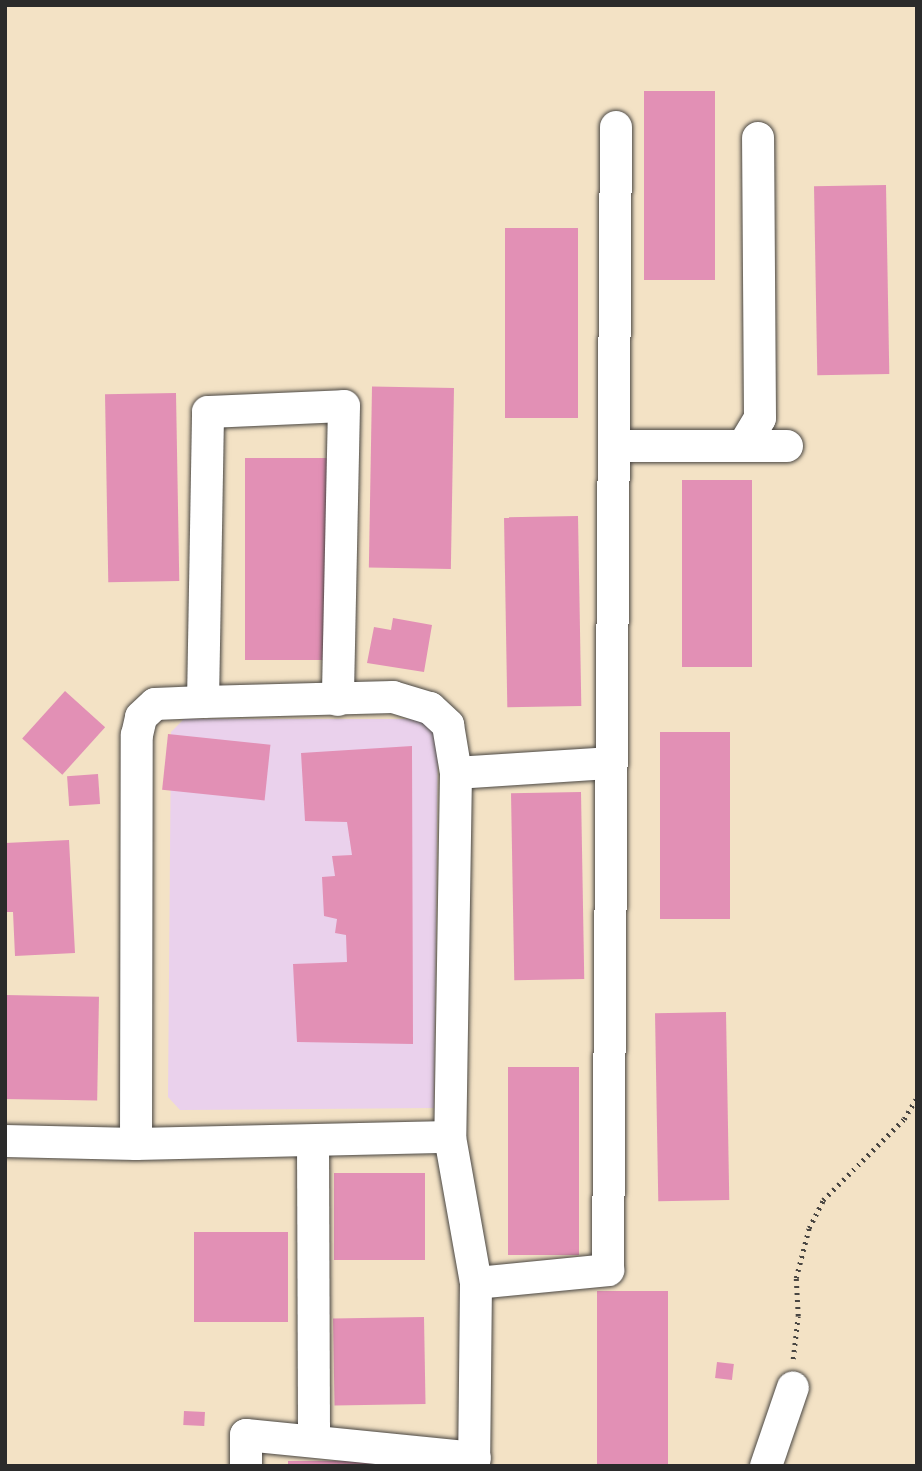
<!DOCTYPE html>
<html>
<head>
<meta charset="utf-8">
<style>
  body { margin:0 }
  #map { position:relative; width:922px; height:1471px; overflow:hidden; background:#f3e2c5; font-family:"Gochi Hand",sans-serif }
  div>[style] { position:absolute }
  .built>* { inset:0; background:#ead1ec }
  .building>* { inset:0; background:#e290b5; transform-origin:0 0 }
  .path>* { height:4.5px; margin-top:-2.25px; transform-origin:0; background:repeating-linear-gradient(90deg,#494642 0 2px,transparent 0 7px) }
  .roads { filter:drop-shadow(0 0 2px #494642) drop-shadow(0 0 2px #494642) }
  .street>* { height:32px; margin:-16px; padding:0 16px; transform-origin:16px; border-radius:16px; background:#fff }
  span { translate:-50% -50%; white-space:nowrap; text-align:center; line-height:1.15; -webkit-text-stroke:6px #fcf5e5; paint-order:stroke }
  .frame { position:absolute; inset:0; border:7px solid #2b2b2b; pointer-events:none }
</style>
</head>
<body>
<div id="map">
  <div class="built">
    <i style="clip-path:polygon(184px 719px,424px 719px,438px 738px,434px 1108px,180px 1110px,168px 1097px,171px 732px)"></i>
  </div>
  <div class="building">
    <i style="left:644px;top:91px;width:71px;height:189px"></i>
    <i style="left:886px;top:185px;width:189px;height:72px;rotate:89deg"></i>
    <i style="left:505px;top:228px;width:73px;height:190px"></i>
    <i style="left:454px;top:388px;width:181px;height:82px;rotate:91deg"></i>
    <i style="left:176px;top:393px;width:188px;height:71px;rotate:89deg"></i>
    <i style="left:245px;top:458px;width:83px;height:202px"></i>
    <i style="left:682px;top:480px;width:70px;height:187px"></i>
    <i style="left:578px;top:516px;width:190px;height:74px;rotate:89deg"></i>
    <i style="clip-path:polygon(393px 618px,432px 625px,424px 672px,367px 663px,374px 627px,391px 630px)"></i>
    <i style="left:65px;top:691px;width:54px;height:64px;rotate:42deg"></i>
    <i style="left:730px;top:732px;width:187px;height:70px;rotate:90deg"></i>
    <i style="left:168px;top:734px;width:103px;height:56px;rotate:6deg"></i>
    <i style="clip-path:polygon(412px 746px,413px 1044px,297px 1042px,293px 964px,347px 962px,346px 935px,335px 933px,337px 919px,324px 916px,322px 877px,335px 876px,332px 856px,352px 855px,347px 822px,305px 821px,301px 753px)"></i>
    <i style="left:98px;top:774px;width:30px;height:31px;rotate:86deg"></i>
    <i style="left:581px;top:792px;width:187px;height:70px;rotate:89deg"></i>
    <i style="clip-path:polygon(69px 840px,75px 953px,15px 956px,13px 912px,5px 912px,5px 843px)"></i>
    <i style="left:5px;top:995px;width:94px;height:104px;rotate:1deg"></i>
    <i style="left:726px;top:1012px;width:188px;height:71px;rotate:89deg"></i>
    <i style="left:508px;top:1067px;width:71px;height:188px"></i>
    <i style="left:334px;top:1173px;width:91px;height:87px"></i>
    <i style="left:288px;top:1232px;width:90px;height:94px;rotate:90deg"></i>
    <i style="left:597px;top:1291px;width:71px;height:175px"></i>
    <i style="left:424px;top:1317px;width:87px;height:91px;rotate:89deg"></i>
    <i style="left:717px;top:1362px;width:17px;height:16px;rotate:7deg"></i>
    <i style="left:184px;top:1411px;width:21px;height:14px;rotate:3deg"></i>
    <i style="left:288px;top:1461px;width:95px;height:5px"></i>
  </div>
  <div class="path">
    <i style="left:793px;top:1359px;width:43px;rotate:-83.4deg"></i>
    <i style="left:798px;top:1316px;width:38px;rotate:-93deg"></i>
    <i style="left:796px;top:1278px;width:52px;rotate:-75.4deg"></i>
    <i style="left:809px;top:1228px;width:31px;rotate:-63deg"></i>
    <i style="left:823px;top:1200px;width:115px;rotate:-45deg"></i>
    <i style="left:904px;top:1119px;width:26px;rotate:-59deg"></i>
  </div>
  <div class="roads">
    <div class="street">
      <i style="left:745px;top:443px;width:29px;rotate:-59deg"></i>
      <i style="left:760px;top:418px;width:280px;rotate:-90.4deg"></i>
      <i style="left:615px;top:446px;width:172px"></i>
      <i style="left:203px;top:702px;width:290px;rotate:-89deg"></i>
      <i style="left:208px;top:412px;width:136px;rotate:-2.5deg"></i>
      <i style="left:344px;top:406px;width:294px;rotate:91.2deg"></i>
      <i style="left:456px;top:773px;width:156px;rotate:-3.7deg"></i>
      <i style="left:5px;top:1141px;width:131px;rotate:1.3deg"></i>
      <i style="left:136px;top:1144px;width:314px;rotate:-1.3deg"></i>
      <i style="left:450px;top:1137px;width:148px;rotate:79.9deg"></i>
      <i style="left:476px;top:1283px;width:183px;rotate:90.6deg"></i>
      <i style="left:313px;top:1142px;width:297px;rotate:89.8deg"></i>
      <i style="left:136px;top:1144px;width:409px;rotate:-89.9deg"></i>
      <i style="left:137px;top:735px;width:18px;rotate:-77deg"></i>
      <i style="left:141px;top:717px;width:19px;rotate:-43deg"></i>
      <i style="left:155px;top:704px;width:48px;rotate:-2.4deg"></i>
      <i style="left:203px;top:702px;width:190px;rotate:-1.5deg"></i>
      <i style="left:393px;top:697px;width:39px;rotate:17deg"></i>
      <i style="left:430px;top:708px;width:25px;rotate:43deg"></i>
      <i style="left:448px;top:725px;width:49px;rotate:80.5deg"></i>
      <i style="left:456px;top:773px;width:364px;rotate:90.9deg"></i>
      <i style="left:476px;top:1283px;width:133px;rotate:-5.6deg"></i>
      <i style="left:608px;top:1270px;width:1143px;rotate:-89.6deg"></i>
      <i style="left:246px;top:1466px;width:31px;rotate:-90deg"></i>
      <i style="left:246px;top:1435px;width:230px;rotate:5.7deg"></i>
      <i style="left:766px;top:1466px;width:83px;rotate:-71.1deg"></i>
    </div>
  </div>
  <div class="frame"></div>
</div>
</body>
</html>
